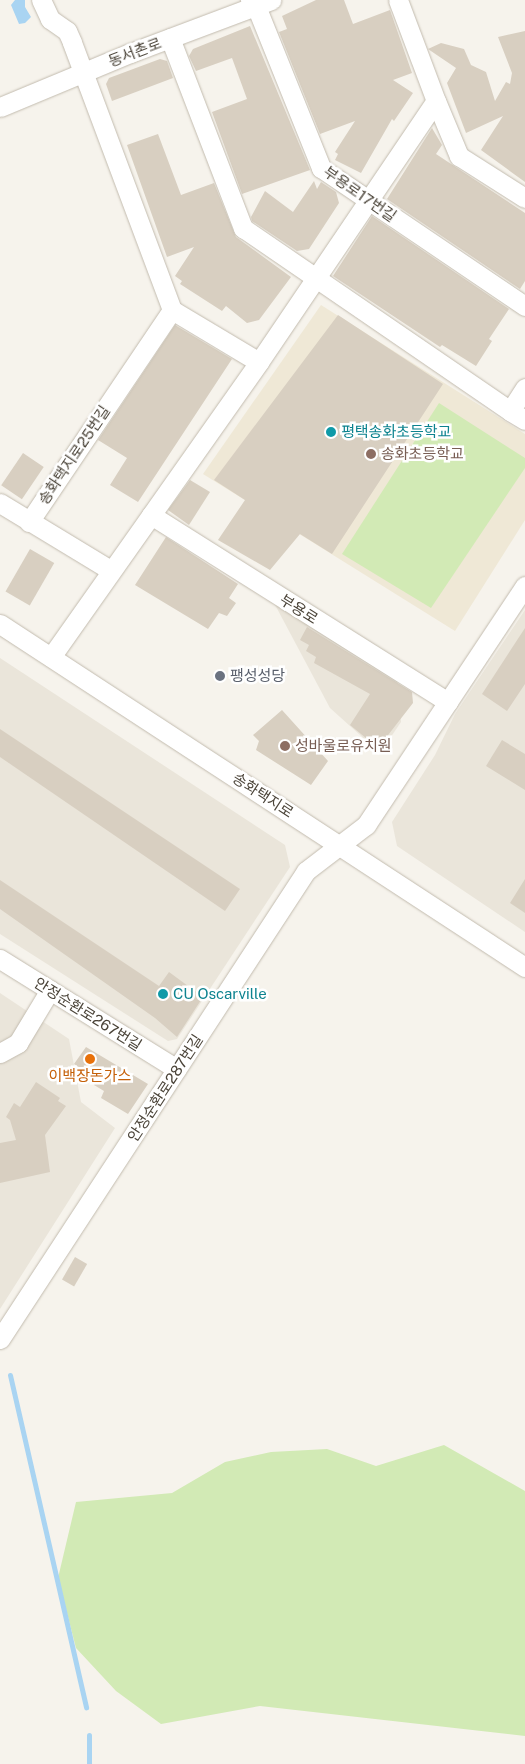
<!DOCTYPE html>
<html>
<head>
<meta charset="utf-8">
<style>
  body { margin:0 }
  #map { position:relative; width:525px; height:1764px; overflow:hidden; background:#f6f3ec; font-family:"Public Sans","Noto Sans KR",sans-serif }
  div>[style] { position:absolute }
  .residential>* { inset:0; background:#eae5da }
  .education>* { inset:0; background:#efe8d6 }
  .green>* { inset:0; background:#d2eab5 }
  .water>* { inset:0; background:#a9d4f2 }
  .stream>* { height:5px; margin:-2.5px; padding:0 2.5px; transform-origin:2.5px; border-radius:2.5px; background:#a9d4f2 }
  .building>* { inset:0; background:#d8cfc1; transform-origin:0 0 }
  .roads { filter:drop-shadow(0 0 1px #c2bbae) drop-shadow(0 0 1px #c2bbae) }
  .minor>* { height:19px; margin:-9.5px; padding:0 9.5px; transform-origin:9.5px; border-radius:9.5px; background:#fff }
  .dots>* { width:14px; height:14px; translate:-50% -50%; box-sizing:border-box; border:2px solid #fff; border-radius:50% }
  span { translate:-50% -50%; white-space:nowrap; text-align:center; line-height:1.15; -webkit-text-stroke:5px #fff; paint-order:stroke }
  .street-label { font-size:15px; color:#4b4439 }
  .culture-label { font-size:15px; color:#0d838f }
  .left { translate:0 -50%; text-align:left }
  .education-label { font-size:15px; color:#785e54 }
  .worship-label { font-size:15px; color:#5b616d }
  .food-label { font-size:15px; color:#c56008 }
</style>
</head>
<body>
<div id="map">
  <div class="residential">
    <i style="clip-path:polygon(273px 601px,397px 678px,401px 722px,380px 753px,330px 708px)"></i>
    <i style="clip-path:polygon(525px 610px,525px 932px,397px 846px,392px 822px,435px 755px,455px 714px)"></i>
    <i style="clip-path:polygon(0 658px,285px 845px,290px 867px,177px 1039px,168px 1041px,0 934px)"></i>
    <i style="clip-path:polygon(0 993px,69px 1039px,81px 1102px,115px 1128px,0 1309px)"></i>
  </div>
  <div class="education">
    <i style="clip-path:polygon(321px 305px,525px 434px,525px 520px,455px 631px,203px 474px)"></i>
  </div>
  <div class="green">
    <i style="clip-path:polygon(439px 403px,525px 458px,525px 468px,431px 608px,342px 554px)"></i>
    <i style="clip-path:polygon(444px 1445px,525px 1491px,525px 1736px,260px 1706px,161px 1724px,116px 1691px,76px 1648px,58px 1578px,76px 1502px,172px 1493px,225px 1462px,271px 1452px,327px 1449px,376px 1466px)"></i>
  </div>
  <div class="water">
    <i style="clip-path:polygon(15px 0,25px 0,25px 7px,31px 17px,25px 23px,19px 24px,11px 5px)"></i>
  </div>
  <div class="stream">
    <i style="left:10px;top:1375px;width:341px;rotate:77.1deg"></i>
    <i style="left:89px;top:1735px;width:29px;rotate:90deg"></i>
  </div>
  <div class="building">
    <i style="clip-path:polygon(316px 0,344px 0,353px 24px,390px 10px,412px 73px,393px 80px,413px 93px,394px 121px,392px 119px,361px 173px,335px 160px,338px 154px,335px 152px,355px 121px,320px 134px,279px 32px,287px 29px,282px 16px)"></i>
    <i style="clip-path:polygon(250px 26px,310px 170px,242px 194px,212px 112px,247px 99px,232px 58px,196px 71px,189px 56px,193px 49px)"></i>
    <i style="clip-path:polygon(525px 31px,525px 182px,481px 150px,503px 116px,466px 133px,447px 83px,456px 68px,428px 49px,441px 43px,464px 49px,471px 65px,486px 72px,495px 101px,506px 82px,510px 84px,512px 73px,498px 37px)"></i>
    <i style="clip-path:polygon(160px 59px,167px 61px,173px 78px,112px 101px,106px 84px,109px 78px)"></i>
    <i style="clip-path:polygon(432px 128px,442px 145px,436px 154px,525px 213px,525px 281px,520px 289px,387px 199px)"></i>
    <i style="clip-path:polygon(158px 134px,181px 195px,214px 183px,236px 237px,291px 277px,259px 320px,247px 323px,226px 306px,222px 311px,180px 284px,182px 281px,175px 276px,194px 247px,167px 257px,127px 145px)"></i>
    <i style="clip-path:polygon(314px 181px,317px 189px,321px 182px,336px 192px,339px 203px,309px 249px,297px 251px,252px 221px,251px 217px,265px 191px,293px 212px)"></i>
    <i style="clip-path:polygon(372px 216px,509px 309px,489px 339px,492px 341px,476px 366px,442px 345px,440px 347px,333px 276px)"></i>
    <i style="clip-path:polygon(338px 315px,443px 384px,332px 554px,300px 534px,270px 570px,218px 540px,245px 500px,214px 480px)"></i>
    <i style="clip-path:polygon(175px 325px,232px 359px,138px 502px,110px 485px,127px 458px,98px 440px)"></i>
    <i style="left:23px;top:453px;width:25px;height:39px;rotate:34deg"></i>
    <i style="clip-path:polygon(190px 480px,210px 492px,189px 525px,168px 510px)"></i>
    <i style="clip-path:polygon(166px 537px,238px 584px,229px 598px,236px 603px,227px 616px,219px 613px,208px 629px,135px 585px)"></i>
    <i style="left:30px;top:549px;width:28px;height:49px;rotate:30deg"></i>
    <i style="clip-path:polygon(307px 627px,412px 692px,413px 703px,378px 748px,350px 725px,370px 694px,314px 663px,316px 657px,306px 651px,309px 645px,300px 640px)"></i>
    <i style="clip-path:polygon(525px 628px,525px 684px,507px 711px,482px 694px)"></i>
    <i style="clip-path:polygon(282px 710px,328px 761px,311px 785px,256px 750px,259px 741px,253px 735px)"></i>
    <i style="clip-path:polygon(0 729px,240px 889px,225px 911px,0 757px)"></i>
    <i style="clip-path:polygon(502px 740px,525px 754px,525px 790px,486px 766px)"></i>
    <i style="clip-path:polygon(525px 879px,525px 913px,510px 903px)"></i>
    <i style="clip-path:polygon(0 880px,159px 986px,169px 972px,203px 997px,177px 1037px,155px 1018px,0 909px)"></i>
    <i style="clip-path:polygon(86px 1047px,148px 1084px,128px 1114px,101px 1098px,104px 1091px,94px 1085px,98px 1079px,74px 1064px)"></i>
    <i style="clip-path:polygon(36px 1082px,60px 1098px,58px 1101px,66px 1106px,45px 1135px,50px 1172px,0 1183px,0 1143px,16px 1140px,10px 1120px,6px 1117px,14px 1103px,20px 1107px)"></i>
    <i style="left:75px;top:1257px;width:14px;height:26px;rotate:30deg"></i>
  </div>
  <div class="roads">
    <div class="minor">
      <i style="left:250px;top:0;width:8px;rotate:45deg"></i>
      <i style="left:256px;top:6px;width:175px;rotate:68.1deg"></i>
      <i style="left:321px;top:168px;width:246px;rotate:34.1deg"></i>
      <i style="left:398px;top:0;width:108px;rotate:69.4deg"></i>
      <i style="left:170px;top:38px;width:204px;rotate:69deg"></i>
      <i style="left:243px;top:228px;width:324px;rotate:34.4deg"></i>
      <i style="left:0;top:107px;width:141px;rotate:-22.6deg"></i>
      <i style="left:130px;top:53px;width:151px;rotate:-20.6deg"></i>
      <i style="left:172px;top:310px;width:101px;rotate:30.9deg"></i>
      <i style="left:525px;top:388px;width:27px;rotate:123deg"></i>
      <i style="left:510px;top:411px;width:17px;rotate:31deg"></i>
      <i style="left:0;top:503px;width:129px;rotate:31.3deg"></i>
      <i style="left:151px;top:515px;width:351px;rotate:32.2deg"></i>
      <i style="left:29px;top:522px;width:256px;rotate:-56deg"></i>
      <i style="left:172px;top:310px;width:286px;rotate:-110.5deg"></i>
      <i style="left:72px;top:42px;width:12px;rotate:-114deg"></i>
      <i style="left:67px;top:31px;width:21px;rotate:-145deg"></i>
      <i style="left:50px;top:19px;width:21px;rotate:-115deg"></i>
      <i style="left:0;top:624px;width:627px;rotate:33.16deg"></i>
      <i style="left:51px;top:657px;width:361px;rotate:-54.8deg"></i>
      <i style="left:259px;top:362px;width:315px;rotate:-55.9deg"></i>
      <i style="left:436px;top:101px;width:60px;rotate:67.3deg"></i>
      <i style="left:459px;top:156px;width:78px;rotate:32.5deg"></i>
      <i style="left:0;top:959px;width:208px;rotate:31.9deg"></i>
      <i style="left:0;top:1053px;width:21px;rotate:-29deg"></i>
      <i style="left:18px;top:1043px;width:62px;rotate:-58.9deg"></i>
      <i style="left:0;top:1339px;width:559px;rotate:-56.82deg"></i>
      <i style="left:306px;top:871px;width:76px;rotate:-37.5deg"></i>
      <i style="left:366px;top:825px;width:287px;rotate:-56.4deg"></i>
    </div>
  </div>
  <div class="dots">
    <i style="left:331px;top:432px;background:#0f9aa8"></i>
    <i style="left:371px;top:454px;background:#8d6e63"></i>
    <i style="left:220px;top:676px;background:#6b7280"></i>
    <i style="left:285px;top:746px;background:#8d6e63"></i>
    <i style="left:163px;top:994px;background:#0f9aa8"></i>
    <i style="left:90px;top:1059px;background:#e8710a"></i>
  </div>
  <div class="street-label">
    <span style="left:135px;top:52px;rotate:-21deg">동서촌로</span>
    <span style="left:360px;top:194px;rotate:35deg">부용로17번길</span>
    <span style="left:74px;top:455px;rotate:-56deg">송화택지로25번길</span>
    <span style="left:299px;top:609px;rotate:32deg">부용로</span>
    <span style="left:263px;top:795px;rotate:33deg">송화택지로</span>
    <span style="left:88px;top:1014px;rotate:32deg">안정순환로267번길</span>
    <span style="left:165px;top:1088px;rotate:-57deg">안정순환로287번길</span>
  </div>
  <div class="culture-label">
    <span class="left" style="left:341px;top:432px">평택송화초등학교</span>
    <span class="left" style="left:173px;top:994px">CU Oscarville</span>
  </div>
  <div class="education-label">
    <span class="left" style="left:381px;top:454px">송화초등학교</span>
    <span class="left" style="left:295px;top:746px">성바울로유치원</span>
  </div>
  <div class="worship-label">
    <span class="left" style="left:230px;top:676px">팽성성당</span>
  </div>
  <div class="food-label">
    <span style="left:90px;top:1076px">이백장돈가스</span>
  </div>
</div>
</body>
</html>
